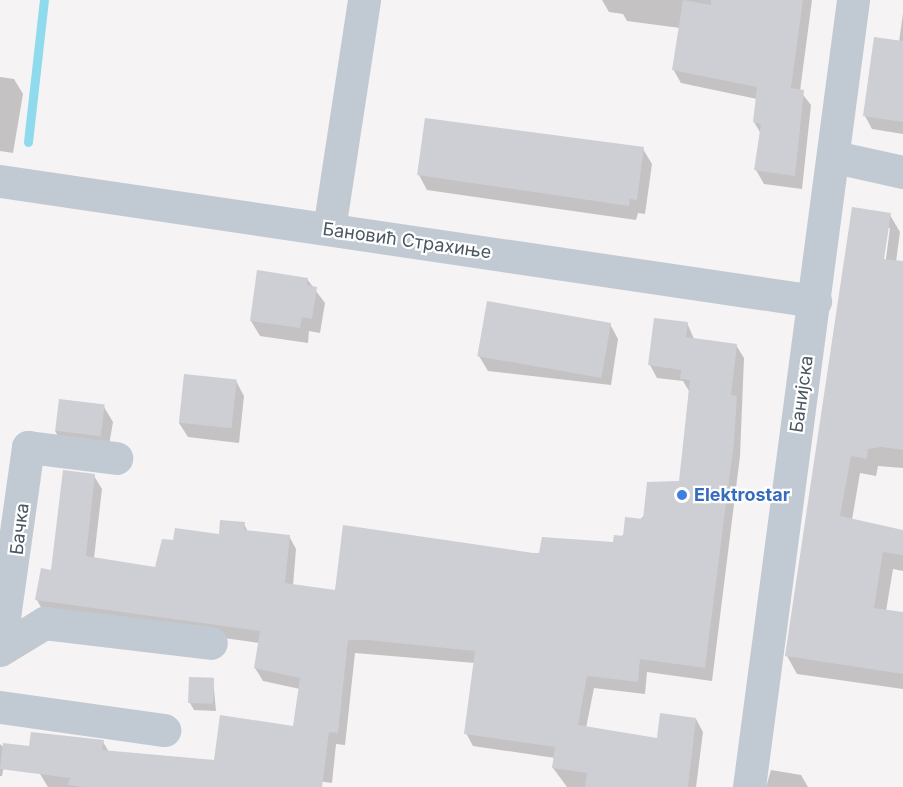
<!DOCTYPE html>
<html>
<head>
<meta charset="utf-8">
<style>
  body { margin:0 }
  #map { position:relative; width:903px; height:787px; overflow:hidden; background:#f5f3f3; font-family:Inter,sans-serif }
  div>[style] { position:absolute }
  .shadow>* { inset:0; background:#0003 }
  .stream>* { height:9px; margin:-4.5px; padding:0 4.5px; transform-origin:4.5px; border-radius:4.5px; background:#90daee }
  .building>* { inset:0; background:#cdcfd5; transform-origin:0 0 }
  .minor>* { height:33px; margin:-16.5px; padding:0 16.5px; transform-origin:16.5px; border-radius:16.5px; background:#c1cad2 }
  .dots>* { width:16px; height:16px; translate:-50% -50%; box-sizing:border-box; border:3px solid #fff; border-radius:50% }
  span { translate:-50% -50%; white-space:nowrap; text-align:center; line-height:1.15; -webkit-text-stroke:4.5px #fff; paint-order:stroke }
  .street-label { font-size:18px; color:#4a5661 }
  .shop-label { font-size:18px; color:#366cbe; font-weight:700 }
  .left { translate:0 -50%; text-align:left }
</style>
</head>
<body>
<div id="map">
  <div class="shadow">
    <i style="clip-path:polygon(602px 0,812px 0,800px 91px,811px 105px,802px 189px,764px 184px,756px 170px,761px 134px,754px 122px,757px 99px,681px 83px,673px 69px,680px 28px,627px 21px,623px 14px,609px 12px)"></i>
    <i style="clip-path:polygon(903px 13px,903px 134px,872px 129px,865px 116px,899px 42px)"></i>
    <i style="clip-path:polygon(0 77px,14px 79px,23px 94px,13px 153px,0 151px)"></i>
    <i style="clip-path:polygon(643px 149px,652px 164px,645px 214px,638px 213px,636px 220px,427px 190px,419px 175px)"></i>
    <i style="clip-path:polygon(evenodd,890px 215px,900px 232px,896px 262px,903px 263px,903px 468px,878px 466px,876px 476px,860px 473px,852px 520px,903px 531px,903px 571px,893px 569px,886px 611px,903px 614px,903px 689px,797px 674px,787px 656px,890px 215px,887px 228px,890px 228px,885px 266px,882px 266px,887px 228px)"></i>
    <i style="clip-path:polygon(307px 279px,325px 303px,320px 333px,309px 331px,308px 343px,260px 336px,251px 321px)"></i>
    <i style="clip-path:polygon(687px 323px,694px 339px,736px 345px,744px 358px,740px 456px,712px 681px,647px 672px,645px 694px,594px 688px,586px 728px,658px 739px,696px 719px,703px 732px,696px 787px,567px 787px,553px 768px,555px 758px,473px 746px,466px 733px,475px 663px,355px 653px,345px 745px,336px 744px,332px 783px,283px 776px,281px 787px,48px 787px,40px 774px,103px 742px,109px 752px,215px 762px,294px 727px,300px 689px,263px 681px,255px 668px,259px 643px,44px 613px,37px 600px,94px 476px,102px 489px,94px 558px,156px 568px,174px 542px,220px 536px,244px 524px,248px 532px,289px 536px,296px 549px,293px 586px,336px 591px,614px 543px,680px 483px,689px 391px,683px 381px,657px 378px,650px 365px)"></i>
    <i style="clip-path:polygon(610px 324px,618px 339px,611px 385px,488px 371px,479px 356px)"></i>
    <i style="clip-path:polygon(236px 381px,244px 396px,239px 443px,188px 437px,179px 423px)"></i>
    <i style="clip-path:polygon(104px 407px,113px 422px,108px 451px,64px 446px,55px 431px)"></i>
    <i style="clip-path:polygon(213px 679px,216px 711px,194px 710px,190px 703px)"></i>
    <i style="clip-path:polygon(0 744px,7px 751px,2px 776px,0 776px)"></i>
    <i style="clip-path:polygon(771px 770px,801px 775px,808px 787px,766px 787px)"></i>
  </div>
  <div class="stream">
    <i style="left:28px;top:142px;width:143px;rotate:-83.6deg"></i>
  </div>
  <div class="building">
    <i style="clip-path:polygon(683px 0,711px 5px,711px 0,803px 0,791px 88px,804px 90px,795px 176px,754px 170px,761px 124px,753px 122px,757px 87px,672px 70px)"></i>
    <i style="clip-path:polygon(874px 37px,903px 41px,903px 122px,863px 116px)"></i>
    <i style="clip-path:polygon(425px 118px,644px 147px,637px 200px,630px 199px,629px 206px,417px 175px)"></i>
    <i style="clip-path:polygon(852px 207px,891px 213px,884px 259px,903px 261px,903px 450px,881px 447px,868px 449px,867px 459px,851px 456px,840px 516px,903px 530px,903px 555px,883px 552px,874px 608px,903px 612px,903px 674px,785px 656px)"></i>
    <i style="clip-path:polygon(257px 270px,308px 278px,307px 285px,317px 287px,312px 319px,302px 317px,300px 328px,250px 321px)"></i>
    <i style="left:487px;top:301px;width:126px;height:56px;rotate:10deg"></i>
    <i style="clip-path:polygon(654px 318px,688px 322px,686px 337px,737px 344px,731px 395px,737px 396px,734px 442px,705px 668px,640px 659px,638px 682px,587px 676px,578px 725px,657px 738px,660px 713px,696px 718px,688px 787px,585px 787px,587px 773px,552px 768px,555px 747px,464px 734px,475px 651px,367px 640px,348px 640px,338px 733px,329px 732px,322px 787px,82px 787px,68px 785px,70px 778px,0 769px,3px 743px,29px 746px,31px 732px,104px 740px,102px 750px,214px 760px,220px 715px,293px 726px,300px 678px,254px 668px,260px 631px,35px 600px,41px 568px,51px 570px,63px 470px,95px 474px,86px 556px,155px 567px,162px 539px,173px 540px,175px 528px,219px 534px,220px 520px,245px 522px,244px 530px,290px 535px,285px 583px,335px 590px,343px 525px,533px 553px,539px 553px,542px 537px,613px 542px,614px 535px,623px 536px,625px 517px,643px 519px,647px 482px,679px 481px,690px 380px,680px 379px,681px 370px,648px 365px)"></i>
    <i style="left:184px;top:374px;width:53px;height:49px;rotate:6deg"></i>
    <i style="left:59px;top:399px;width:46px;height:32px;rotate:7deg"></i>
    <i style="left:189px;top:677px;width:25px;height:26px;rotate:2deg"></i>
  </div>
  <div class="minor">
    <i style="left:835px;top:157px;width:70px;rotate:12.4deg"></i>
    <i style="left:0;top:181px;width:824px;rotate:8.38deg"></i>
    <i style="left:329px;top:229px;width:232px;rotate:-81.3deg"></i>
    <i style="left:0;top:646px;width:201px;rotate:-82deg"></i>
    <i style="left:28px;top:447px;width:89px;rotate:7.1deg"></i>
    <i style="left:0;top:650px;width:52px;rotate:-31.5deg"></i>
    <i style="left:44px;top:623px;width:168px;rotate:6.8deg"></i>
    <i style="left:0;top:707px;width:166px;rotate:8deg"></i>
    <i style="left:749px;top:787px;width:794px;rotate:-82.47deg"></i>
  </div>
  <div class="dots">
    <i style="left:682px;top:495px;background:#3f7fe0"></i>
  </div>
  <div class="street-label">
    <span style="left:407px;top:241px;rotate:8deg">Бановић Страхиње</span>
    <span style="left:802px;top:394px;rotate:-82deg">Банијска</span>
    <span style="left:20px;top:529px;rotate:-83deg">Бачка</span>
  </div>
  <div class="shop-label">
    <span class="left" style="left:694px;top:495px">Elektrostar</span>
  </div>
</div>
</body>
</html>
